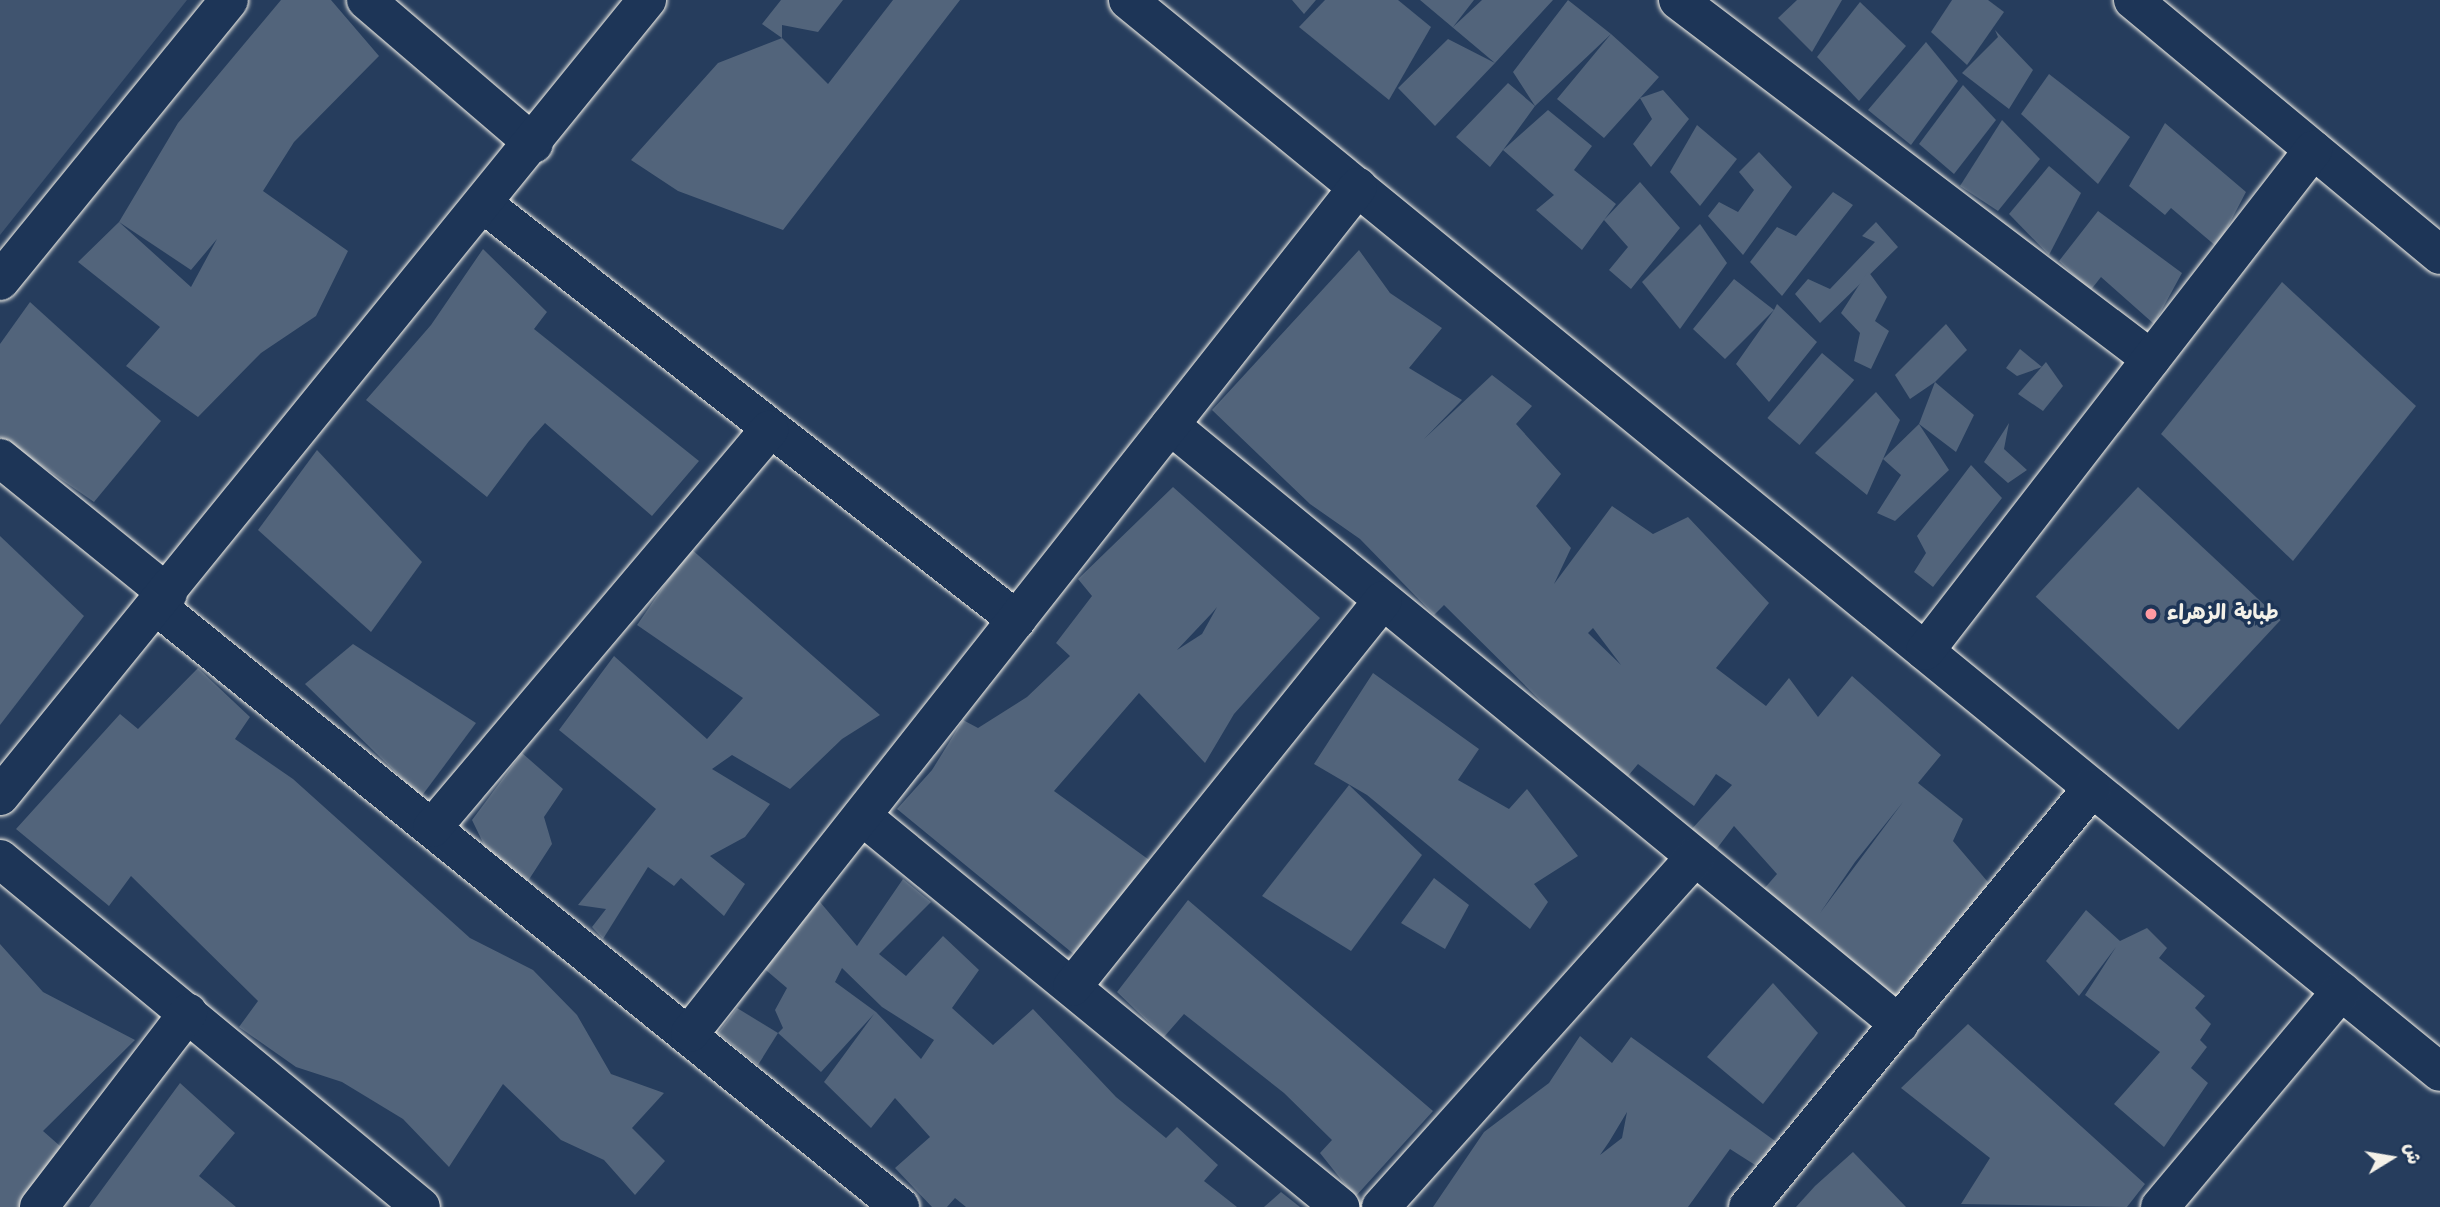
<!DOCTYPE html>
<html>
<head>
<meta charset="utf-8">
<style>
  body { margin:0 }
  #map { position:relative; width:2440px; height:1207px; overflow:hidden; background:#263d5d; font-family:Kalam,"Playpen Sans Arabic",sans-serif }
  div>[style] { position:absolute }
  .green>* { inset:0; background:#40546f }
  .building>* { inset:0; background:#52647b; transform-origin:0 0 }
  .roads { filter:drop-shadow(0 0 2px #f4f1e8) drop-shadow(0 0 2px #f4f1e8) }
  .minor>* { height:38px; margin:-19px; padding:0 19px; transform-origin:19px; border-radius:19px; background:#1d3557 }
  .dots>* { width:19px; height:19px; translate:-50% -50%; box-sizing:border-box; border:4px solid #1d3557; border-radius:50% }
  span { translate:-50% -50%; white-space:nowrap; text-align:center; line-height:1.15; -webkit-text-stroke:7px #1d3557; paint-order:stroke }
  .poi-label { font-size:21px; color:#f4f1e8; font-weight:700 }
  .left { translate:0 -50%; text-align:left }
  .north { position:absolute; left:2356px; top:1123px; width:70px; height:70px; -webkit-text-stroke:5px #1d3557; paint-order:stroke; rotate:79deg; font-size:19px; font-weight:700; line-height:28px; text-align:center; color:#f4f1e8 }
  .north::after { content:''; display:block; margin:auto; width:24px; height:32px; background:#f4f1e8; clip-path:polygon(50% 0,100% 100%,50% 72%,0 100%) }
</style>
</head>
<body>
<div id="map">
  <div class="green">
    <i style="clip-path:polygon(0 0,187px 0,0 235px)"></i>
  </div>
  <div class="building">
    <i style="clip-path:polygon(evenodd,281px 0,331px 0,379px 56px,294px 142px,263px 191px,348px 251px,316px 316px,261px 353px,198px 417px,126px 366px,160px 327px,78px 262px,119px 222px,178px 123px,281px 0,119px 222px,191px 270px,217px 239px,191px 287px,119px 222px)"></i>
    <i style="clip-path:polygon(781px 0,843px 0,818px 32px,782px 25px,782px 38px,762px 24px)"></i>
    <i style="clip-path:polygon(893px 0,960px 0,783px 230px,678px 191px,631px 160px,718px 63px,782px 38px,828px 84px)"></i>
    <i style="clip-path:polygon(1292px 0,1316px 0,1304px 14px)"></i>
    <i style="clip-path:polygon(1325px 0,1398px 0,1431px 27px,1389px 100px,1299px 27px)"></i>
    <i style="clip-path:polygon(1420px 0,1474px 0,1453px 27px,1482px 0,1553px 0,1495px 63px,1435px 126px,1398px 88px,1448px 39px,1495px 63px)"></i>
    <i style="clip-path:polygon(1568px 0,1611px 34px,1659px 77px,1604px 138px,1557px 99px,1611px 34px,1535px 106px,1513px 72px)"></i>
    <i style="clip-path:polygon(1797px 0,1842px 0,1812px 52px,1778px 18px)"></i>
    <i style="clip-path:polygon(1952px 0,1988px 0,2004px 12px,1967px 65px,1931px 32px)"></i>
    <i style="clip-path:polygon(1860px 2px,1906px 46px,1859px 101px,1817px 57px)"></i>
    <i style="clip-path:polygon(1995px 30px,2033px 70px,2009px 109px,1962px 73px,1998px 37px)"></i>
    <i style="clip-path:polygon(1926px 42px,1958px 81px,1911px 145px,1868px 110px)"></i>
    <i style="clip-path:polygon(2049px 74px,2130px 137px,2098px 184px,2021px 114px)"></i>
    <i style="clip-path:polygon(1508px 83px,1535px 106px,1503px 150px,1548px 110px,1592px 146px,1574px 170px,1616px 204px,1604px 220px,1640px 182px,1680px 228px,1631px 289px,1609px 270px,1628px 247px,1604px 220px,1582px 250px,1536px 210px,1554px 195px,1503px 150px,1490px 167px,1456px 137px)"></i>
    <i style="clip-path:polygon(1963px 85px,1996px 120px,1954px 174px,1919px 144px)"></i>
    <i style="clip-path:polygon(1663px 90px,1689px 119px,1651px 167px,1633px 144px,1652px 119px,1640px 98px)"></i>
    <i style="clip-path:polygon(2002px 120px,2040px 159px,1998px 211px,1960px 186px)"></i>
    <i style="clip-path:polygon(2165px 123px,2246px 192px,2217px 247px,2171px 208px,2165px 215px,2129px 186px)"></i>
    <i style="clip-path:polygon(1697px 125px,1737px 159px,1700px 206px,1670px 172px)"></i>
    <i style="clip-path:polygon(1759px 152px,1792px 187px,1743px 255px,1708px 216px,1719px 202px,1738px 212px,1754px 190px,1739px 172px)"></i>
    <i style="clip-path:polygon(2049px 166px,2081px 193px,2049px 255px,2009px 214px)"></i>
    <i style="clip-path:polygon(1833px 192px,1853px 205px,1782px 296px,1750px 262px,1777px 227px,1796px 236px)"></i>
    <i style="clip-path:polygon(2098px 211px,2182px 273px,2154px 324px,2101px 277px,2090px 291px,2059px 261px)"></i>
    <i style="clip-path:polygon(1876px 222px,1898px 247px,1820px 323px,1795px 294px,1808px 279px,1830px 289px,1875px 242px,1862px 236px)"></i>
    <i style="clip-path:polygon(1700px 224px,1727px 263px,1680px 329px,1642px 282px)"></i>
    <i style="clip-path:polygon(483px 249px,547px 312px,534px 329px,699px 461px,652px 516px,545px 423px,529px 441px,433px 327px,529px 441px,487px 497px,366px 400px,431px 325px)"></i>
    <i style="clip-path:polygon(evenodd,1359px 250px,1390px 293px,1442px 328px,1409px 368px,1462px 400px,1424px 439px,1492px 375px,1532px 406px,1516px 424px,1561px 474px,1536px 506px,1571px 548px,1554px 584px,1612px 506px,1653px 534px,1688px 517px,1769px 603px,1716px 668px,1766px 706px,1789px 678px,1818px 717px,1852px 676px,1941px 755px,1918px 783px,1963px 819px,1953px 841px,1993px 888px,1900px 1003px,1763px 890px,1777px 874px,1734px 826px,1715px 851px,1690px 831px,1732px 785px,1716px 774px,1694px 806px,1638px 764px,1628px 776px,1573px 733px,1444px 605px,1434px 615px,1360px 539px,1310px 504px,1212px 410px,1359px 250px,1593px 628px,1621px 665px,1588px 633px,1593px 628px,1359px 250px,1903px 802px,1820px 913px,1855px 862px,1903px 802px)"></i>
    <i style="clip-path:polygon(1868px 271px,1887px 297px,1875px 321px,1889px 331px,1871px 369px,1854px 361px,1860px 333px,1841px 313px)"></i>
    <i style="clip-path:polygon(1734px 279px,1774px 310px,1777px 304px,1817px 342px,1769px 402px,1736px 364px,1774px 310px,1725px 359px,1693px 329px)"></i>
    <i style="clip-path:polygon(2282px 282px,2416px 406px,2293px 561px,2161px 434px)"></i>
    <i style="clip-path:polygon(30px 302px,161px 421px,94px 502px,0 437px,0 344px)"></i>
    <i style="clip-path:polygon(1946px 324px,1967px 350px,1935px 382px,1974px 415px,1956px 452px,1919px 424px,1935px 382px,1910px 399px,1895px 375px)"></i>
    <i style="clip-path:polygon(2020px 349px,2042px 367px,2017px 376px,2006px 368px)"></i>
    <i style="left:1822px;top:353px;width:42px;height:85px;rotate:40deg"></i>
    <i style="clip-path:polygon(2046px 362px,2063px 386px,2043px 411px,2018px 394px)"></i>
    <i style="clip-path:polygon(1876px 392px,1900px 420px,1883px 459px,1919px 424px,1949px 470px,1895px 521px,1877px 513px,1901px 475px,1883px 459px,1867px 495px,1815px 453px)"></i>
    <i style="clip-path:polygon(2009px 423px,2004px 449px,2027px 470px,2008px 483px,1984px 462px)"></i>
    <i style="clip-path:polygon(317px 450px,422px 562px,371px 632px,258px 530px)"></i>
    <i style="clip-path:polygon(1971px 465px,2002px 498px,1933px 587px,1914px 572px,1926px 553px,1917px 536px)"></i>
    <i style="clip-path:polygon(evenodd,1173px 487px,1320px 618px,1234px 714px,1205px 763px,1139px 693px,1054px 791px,1152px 862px,1081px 960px,897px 809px,932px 770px,963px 720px,978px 728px,1027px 697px,1070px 656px,1056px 643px,1092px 596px,1078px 579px,1173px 487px,1217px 607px,1202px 634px,1177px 650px,1212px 613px,1217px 607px)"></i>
    <i style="left:2138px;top:487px;width:195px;height:150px;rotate:43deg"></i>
    <i style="clip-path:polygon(0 536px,84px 616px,0 725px)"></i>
    <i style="clip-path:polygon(690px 548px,880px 715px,842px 739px,790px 789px,732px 755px,712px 769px,770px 804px,745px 837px,710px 856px,745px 884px,724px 916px,681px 878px,674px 886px,648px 867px,603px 939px,592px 927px,606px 909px,578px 905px,656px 809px,559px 730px,614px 656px,707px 739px,743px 698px,637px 625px)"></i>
    <i style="clip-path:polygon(353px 644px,476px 723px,421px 797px,305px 684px)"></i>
    <i style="clip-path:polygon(198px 668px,250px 717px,235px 739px,293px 779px,470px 938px,533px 970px,577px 1015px,611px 1074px,664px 1093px,632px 1128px,665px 1161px,635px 1195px,604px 1160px,561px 1140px,503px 1084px,449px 1167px,403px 1119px,342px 1082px,296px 1067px,239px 1027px,258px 1001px,131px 876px,109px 906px,16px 829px,120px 714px,138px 729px)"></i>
    <i style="clip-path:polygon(1373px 673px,1479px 749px,1458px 780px,1509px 809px,1527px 789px,1578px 856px,1534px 884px,1548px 902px,1530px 929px,1367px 795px,1314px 764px)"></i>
    <i style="clip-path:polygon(522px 753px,563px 789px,544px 817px,552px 844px,528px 881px,489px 855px,472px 820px)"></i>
    <i style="clip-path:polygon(1349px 785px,1422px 855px,1351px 951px,1262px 896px)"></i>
    <i style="clip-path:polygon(1434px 878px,1469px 905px,1445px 949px,1401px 923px)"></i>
    <i style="clip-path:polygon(evenodd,903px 879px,931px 902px,879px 954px,906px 976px,943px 936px,979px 970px,952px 1008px,993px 1045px,1033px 1009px,1116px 1097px,1166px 1138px,1177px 1127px,1218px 1165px,1204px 1181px,1237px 1207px,966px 1207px,955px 1198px,947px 1207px,932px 1207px,895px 1168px,930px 1137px,895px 1098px,871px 1128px,824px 1082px,874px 1014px,821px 1072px,778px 1033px,783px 1028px,775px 1010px,787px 988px,761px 966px,787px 941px,815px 896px,857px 946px,903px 879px,842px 968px,882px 1007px,934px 1040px,921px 1059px,876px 1012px,835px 982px,842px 968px)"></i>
    <i style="clip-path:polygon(1188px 900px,1433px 1111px,1355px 1197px,1320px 1153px,1332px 1140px,1284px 1093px,1184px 1014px,1164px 1037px,1117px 992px)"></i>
    <i style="clip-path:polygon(2086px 910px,2120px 941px,2147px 928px,2167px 948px,2159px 958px,2205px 996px,2195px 1008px,2211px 1024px,2200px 1040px,2207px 1047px,2191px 1068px,2208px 1083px,2164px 1147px,2114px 1104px,2160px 1052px,2085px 995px,2116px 947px,2079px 996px,2046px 961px)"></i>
    <i style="clip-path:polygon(0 944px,43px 992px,135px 1040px,43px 1131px,76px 1160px,31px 1207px,0 1207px)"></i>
    <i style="clip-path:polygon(1773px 983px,1818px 1033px,1763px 1104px,1707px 1057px)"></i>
    <i style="clip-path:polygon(737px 1008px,778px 1033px,758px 1065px,718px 1033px)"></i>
    <i style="clip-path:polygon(1968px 1024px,2145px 1184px,2127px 1207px,1961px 1204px,1990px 1158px,1901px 1088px)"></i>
    <i style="clip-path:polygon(evenodd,1580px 1036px,1612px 1063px,1631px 1037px,1782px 1146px,1766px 1172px,1730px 1149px,1688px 1207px,1433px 1207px,1484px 1132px,1549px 1083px,1580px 1036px,1627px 1112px,1622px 1138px,1600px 1155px,1609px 1142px,1627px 1112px)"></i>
    <i style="clip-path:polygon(180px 1083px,235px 1133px,199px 1176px,236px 1207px,89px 1207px)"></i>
    <i style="clip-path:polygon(1853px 1152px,1906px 1207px,1796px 1207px,1815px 1186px)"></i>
    <i style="clip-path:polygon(1281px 1192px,1300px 1207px,1264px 1207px)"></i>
  </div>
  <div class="roads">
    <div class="minor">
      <i style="left:366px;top:0;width:221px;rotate:40.6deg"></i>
      <i style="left:1128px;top:0;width:1694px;rotate:39.25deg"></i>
      <i style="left:1678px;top:0;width:594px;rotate:37.2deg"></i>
      <i style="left:2133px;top:0;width:399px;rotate:39.7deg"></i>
      <i style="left:486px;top:206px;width:673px;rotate:37.94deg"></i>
      <i style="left:0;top:281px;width:362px;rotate:-50.8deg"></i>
      <i style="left:1170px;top:425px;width:944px;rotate:39.41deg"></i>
      <i style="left:0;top:458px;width:216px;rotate:39deg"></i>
      <i style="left:159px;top:608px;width:953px;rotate:38.95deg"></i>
      <i style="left:1925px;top:651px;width:634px;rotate:-52.24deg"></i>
      <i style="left:0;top:796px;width:1026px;rotate:-50.9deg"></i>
      <i style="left:862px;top:816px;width:618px;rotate:39.28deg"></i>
      <i style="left:432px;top:828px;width:522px;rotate:-49.74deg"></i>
      <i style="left:0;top:859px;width:546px;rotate:39.58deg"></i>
      <i style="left:1072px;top:987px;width:496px;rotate:-51.2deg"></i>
      <i style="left:690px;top:1033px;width:1078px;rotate:-51.71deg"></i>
      <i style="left:39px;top:1207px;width:245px;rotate:-52.5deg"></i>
      <i style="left:1381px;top:1207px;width:470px;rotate:-48.1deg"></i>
      <i style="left:1748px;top:1207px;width:542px;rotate:-50.61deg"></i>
      <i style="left:2160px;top:1207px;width:282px;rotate:-50deg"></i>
    </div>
  </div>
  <div class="dots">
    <i style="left:2151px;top:614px;background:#ff9aa2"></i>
  </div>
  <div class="poi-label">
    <span class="left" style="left:2167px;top:614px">طبابة الزهراء</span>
  </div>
  <div class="north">ش</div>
</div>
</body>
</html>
